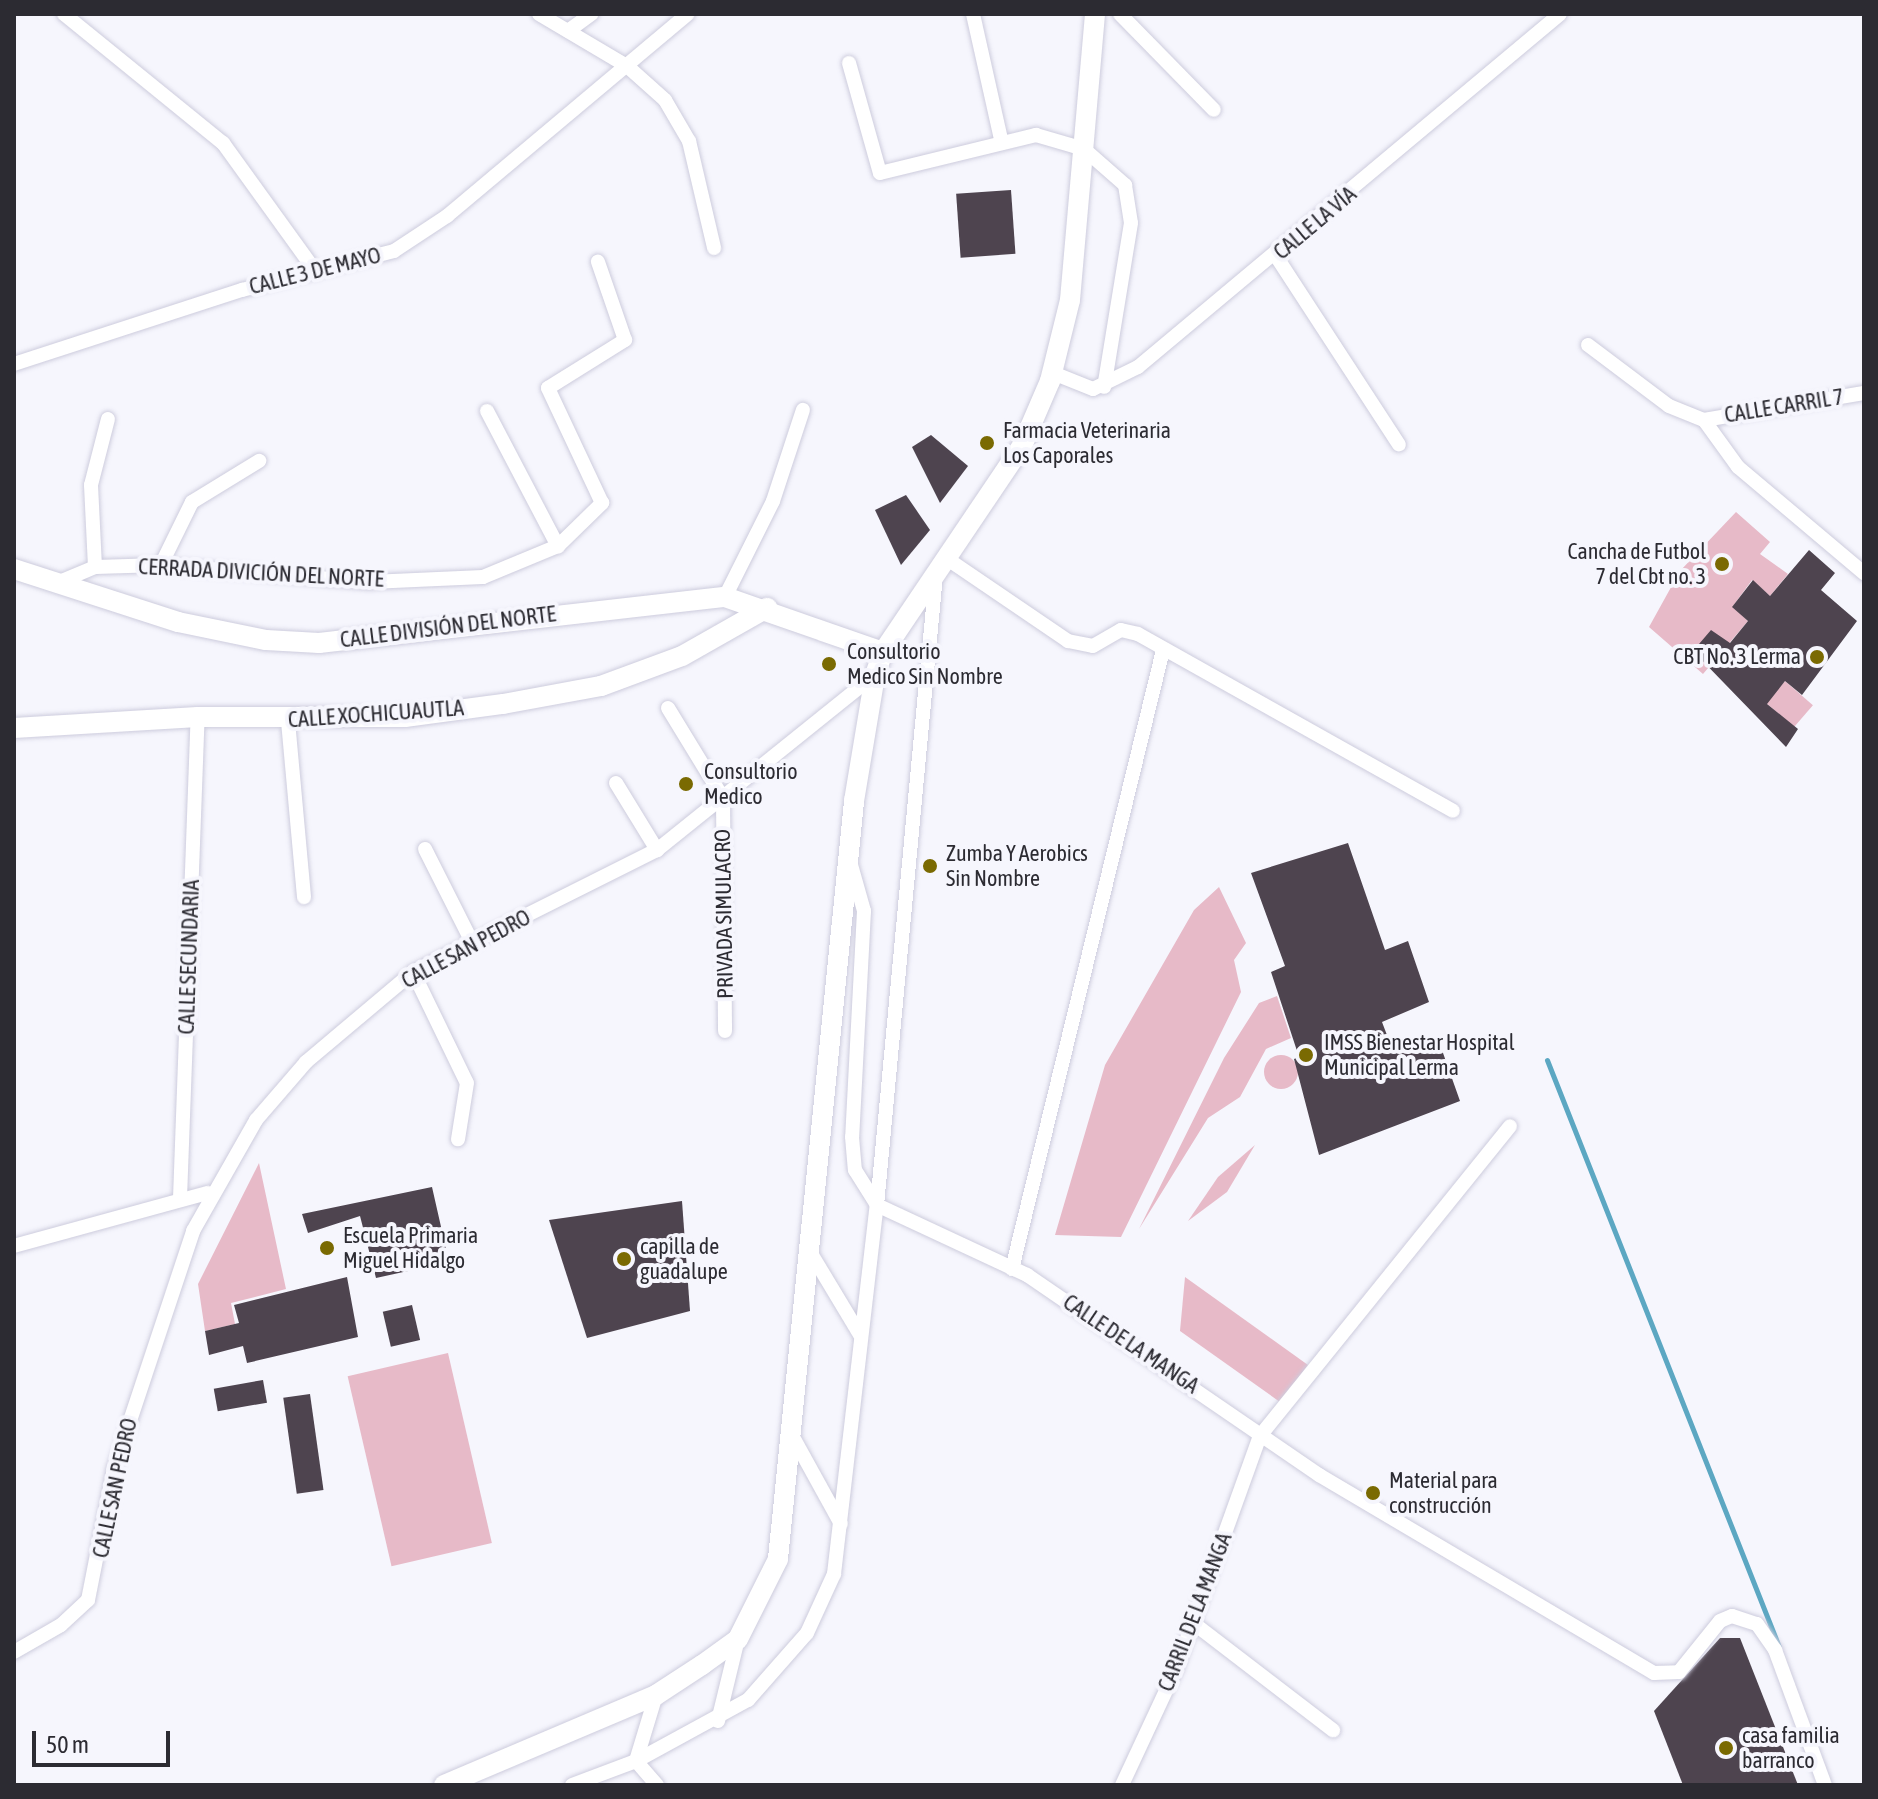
<!DOCTYPE html>
<html>
<head>
<meta charset="utf-8">
<style>
  body { margin:0 }
  #map { position:relative; width:1878px; height:1799px; overflow:hidden; background:#f6f6fd; font-family:"Asap Condensed",sans-serif }
  div>[style] { position:absolute }
  .green>* { inset:0; background:#e7bac8; transform-origin:0 0 }
  .round { border-radius:50% }
  .stream>* { height:5px; margin:-2.5px; padding:0 2.5px; transform-origin:2.5px; border-radius:2.5px; background:#5ca7c2 }
  .building>* { inset:0; background:#4e444f; transform-origin:0 0 }
  .roads { filter:drop-shadow(0 0 2px #cdccdd) drop-shadow(0 0 2px #cdccdd) }
  .street>* { height:14px; margin:-7px; padding:0 7px; transform-origin:7px; border-radius:7px; background:#fff }
  .secondary>* { height:20px; margin:-10px; padding:0 10px; transform-origin:10px; border-radius:10px; background:#fff }
  .dots>* { width:22px; height:22px; translate:-50% -50%; box-sizing:border-box; border:4px solid #f6f6fd; border-radius:50% }
  span { translate:-50% -50%; white-space:nowrap; text-align:center; line-height:1.15; -webkit-text-stroke:8px #f6f6fd; paint-order:stroke }
  .street-label { font-size:22px; color:#2c2b32 }
  .poi-label { font-size:22px; color:#2c2b32 }
  .left { translate:0 -50%; text-align:left }
  .right { translate:-100% -50%; text-align:right }
  .frame { position:absolute; inset:0; border:16px solid #2c2b32; pointer-events:none }
  .scale { position:absolute; left:32px; top:1731px; width:138px; height:36px; box-sizing:border-box; border:4px solid #2c2b32; border-top:0; padding-left:10px; font-size:24px; line-height:28px; white-space:nowrap; color:#2c2b32; -webkit-text-stroke:6px #f6f6fd; paint-order:stroke }
</style>
</head>
<body>
<div id="map">
  <div class="green">
    <i style="clip-path:polygon(1736px 512px,1770px 542px,1760px 554px,1788px 574px,1770px 596px,1752px 580px,1733px 606px,1748px 621px,1703px 674px,1649px 627px,1680px 571px)"></i>
    <i style="left:1785px;top:681px;width:37px;height:29px;rotate:41deg"></i>
    <i style="clip-path:polygon(1219px 887px,1246px 943px,1234px 960px,1241px 992px,1121px 1237px,1055px 1235px,1105px 1065px,1194px 910px)"></i>
    <i style="clip-path:polygon(1277px 996px,1291px 1038px,1266px 1049px,1240px 1097px,1208px 1118px,1139px 1229px,1224px 1058px,1259px 1003px)"></i>
    <i class="round" style="left:1264px;top:1055px;width:34px;height:34px"></i>
    <i style="clip-path:polygon(1255px 1145px,1227px 1192px,1188px 1221px,1218px 1177px)"></i>
    <i style="clip-path:polygon(259px 1163px,286px 1289px,231px 1303px,235px 1324px,205px 1331px,198px 1284px)"></i>
    <i style="clip-path:polygon(1185px 1277px,1308px 1365px,1280px 1402px,1180px 1331px)"></i>
    <i style="left:448px;top:1353px;width:195px;height:103px;rotate:77deg"></i>
  </div>
  <div class="stream">
    <i style="left:1547px;top:1060px;width:631px;rotate:68.43deg"></i>
  </div>
  <div class="building">
    <i style="left:1011px;top:190px;width:64px;height:55px;rotate:86deg"></i>
    <i style="clip-path:polygon(931px 435px,968px 466px,940px 503px,912px 447px)"></i>
    <i style="clip-path:polygon(906px 495px,930px 530px,901px 565px,875px 510px)"></i>
    <i style="clip-path:polygon(1809px 550px,1835px 573px,1821px 590px,1857px 621px,1802px 695px,1785px 681px,1767px 704px,1798px 729px,1786px 747px,1693px 651px,1711px 630px,1730px 643px,1748px 621px,1732px 607px,1753px 580px,1770px 596px)"></i>
    <i style="clip-path:polygon(1348px 843px,1385px 950px,1408px 941px,1429px 1002px,1382px 1022px,1393px 1051px,1437px 1036px,1460px 1101px,1319px 1155px,1294px 1059px,1299px 1057px,1271px 972px,1285px 966px,1251px 873px)"></i>
    <i style="clip-path:polygon(432px 1187px,449px 1262px,376px 1278px,360px 1216px,308px 1233px,302px 1214px)"></i>
    <i style="clip-path:polygon(682px 1201px,690px 1311px,587px 1338px,549px 1220px)"></i>
    <i style="clip-path:polygon(347px 1277px,358px 1337px,247px 1363px,243px 1346px,209px 1355px,205px 1331px,239px 1323px,234px 1305px)"></i>
    <i style="left:412px;top:1305px;width:36px;height:30px;rotate:77deg"></i>
    <i style="left:263px;top:1380px;width:23px;height:50px;rotate:80deg"></i>
    <i style="left:310px;top:1394px;width:97px;height:27px;rotate:82deg"></i>
    <i style="clip-path:polygon(1720px 1638px,1740px 1638px,1798px 1785px,1683px 1785px,1654px 1711px)"></i>
  </div>
  <div class="roads">
    <div class="street">
      <i style="left:64px;top:14px;width:205px;rotate:39.1deg"></i>
      <i style="left:223px;top:143px;width:159px;rotate:54.2deg"></i>
      <i style="left:539px;top:14px;width:102px;rotate:30.6deg"></i>
      <i style="left:627px;top:66px;width:51px;rotate:41.8deg"></i>
      <i style="left:665px;top:100px;width:48px;rotate:59.7deg"></i>
      <i style="left:689px;top:141px;width:110px;rotate:76.8deg"></i>
      <i style="left:973px;top:14px;width:128px;rotate:77.4deg"></i>
      <i style="left:1120px;top:14px;width:134px;rotate:45.6deg"></i>
      <i style="left:568px;top:31px;width:29px;rotate:-36deg"></i>
      <i style="left:849px;top:63px;width:114px;rotate:74.3deg"></i>
      <i style="left:880px;top:173px;width:161px;rotate:-13.7deg"></i>
      <i style="left:1036px;top:135px;width:50px;rotate:16.3deg"></i>
      <i style="left:1084px;top:149px;width:55px;rotate:41.3deg"></i>
      <i style="left:1125px;top:185px;width:38px;rotate:81deg"></i>
      <i style="left:1131px;top:223px;width:166px;rotate:99.3deg"></i>
      <i style="left:1276px;top:256px;width:225px;rotate:56.9deg"></i>
      <i style="left:1588px;top:345px;width:101px;rotate:37deg"></i>
      <i style="left:1669px;top:406px;width:38px;rotate:22deg"></i>
      <i style="left:1704px;top:420px;width:58px;rotate:54.1deg"></i>
      <i style="left:1738px;top:467px;width:165px;rotate:40.1deg"></i>
      <i style="left:14px;top:364px;width:240px;rotate:-18deg"></i>
      <i style="left:242px;top:290px;width:157px;rotate:-14.4deg"></i>
      <i style="left:394px;top:251px;width:64px;rotate:-33.4deg"></i>
      <i style="left:447px;top:216px;width:314px;rotate:-40deg"></i>
      <i style="left:1053px;top:373px;width:43px;rotate:21.8deg"></i>
      <i style="left:1093px;top:389px;width:50px;rotate:-26.1deg"></i>
      <i style="left:1138px;top:367px;width:550px;rotate:-39.91deg"></i>
      <i style="left:487px;top:411px;width:153px;rotate:62.3deg"></i>
      <i style="left:1704px;top:420px;width:162px;rotate:-9.6deg"></i>
      <i style="left:946px;top:558px;width:148px;rotate:34.2deg"></i>
      <i style="left:1068px;top:641px;width:25px;rotate:11deg"></i>
      <i style="left:1093px;top:646px;width:32px;rotate:-30deg"></i>
      <i style="left:1121px;top:630px;width:17px;rotate:13deg"></i>
      <i style="left:1138px;top:634px;width:361px;rotate:29.3deg"></i>
      <i style="left:161px;top:565px;width:70px;rotate:-63.8deg"></i>
      <i style="left:192px;top:502px;width:79px;rotate:-31.5deg"></i>
      <i style="left:95px;top:567px;width:82px;rotate:-92.8deg"></i>
      <i style="left:91px;top:485px;width:68px;rotate:-75.6deg"></i>
      <i style="left:57px;top:583px;width:41px;rotate:-22.8deg"></i>
      <i style="left:95px;top:567px;width:66px;rotate:-1.7deg"></i>
      <i style="left:161px;top:565px;width:210px;rotate:4.7deg"></i>
      <i style="left:370px;top:582px;width:113px;rotate:-2.5deg"></i>
      <i style="left:483px;top:577px;width:81px;rotate:-22.5deg"></i>
      <i style="left:558px;top:546px;width:62px;rotate:-44.3deg"></i>
      <i style="left:602px;top:503px;width:127px;rotate:-115.2deg"></i>
      <i style="left:548px;top:388px;width:91px;rotate:-31.9deg"></i>
      <i style="left:625px;top:340px;width:83px;rotate:-109.1deg"></i>
      <i style="left:725px;top:597px;width:107px;rotate:-63.4deg"></i>
      <i style="left:773px;top:501px;width:96px;rotate:-71.8deg"></i>
      <i style="left:668px;top:708px;width:105px;rotate:58.6deg"></i>
      <i style="left:723px;top:798px;width:233px;rotate:89.5deg"></i>
      <i style="left:288px;top:721px;width:177px;rotate:84.8deg"></i>
      <i style="left:616px;top:783px;width:79px;rotate:58.5deg"></i>
      <i style="left:425px;top:849px;width:106px;rotate:63.2deg"></i>
      <i style="left:851px;top:865px;width:48px;rotate:74.2deg"></i>
      <i style="left:864px;top:911px;width:226px;rotate:93deg"></i>
      <i style="left:852px;top:1137px;width:33px;rotate:85deg"></i>
      <i style="left:855px;top:1170px;width:41px;rotate:57.8deg"></i>
      <i style="left:877px;top:1205px;width:166px;rotate:25deg"></i>
      <i style="left:1027px;top:1275px;width:354px;rotate:34.4deg"></i>
      <i style="left:1319px;top:1475px;width:389px;rotate:30.6deg"></i>
      <i style="left:1654px;top:1673px;width:25px;rotate:-2deg"></i>
      <i style="left:1679px;top:1672px;width:65px;rotate:-51.2deg"></i>
      <i style="left:1720px;top:1621px;width:13px;rotate:-23deg"></i>
      <i style="left:1732px;top:1616px;width:26px;rotate:18deg"></i>
      <i style="left:1757px;top:1624px;width:32px;rotate:55deg"></i>
      <i style="left:1775px;top:1650px;width:144px;rotate:69.7deg"></i>
      <i style="left:413px;top:972px;width:123px;rotate:64.1deg"></i>
      <i style="left:467px;top:1083px;width:57px;rotate:99.1deg"></i>
      <i style="left:180px;top:1198px;width:481px;rotate:-87.9deg"></i>
      <i style="left:14px;top:1246px;width:201px;rotate:-15.3deg"></i>
      <i style="left:812px;top:1255px;width:93px;rotate:59deg"></i>
      <i style="left:1012px;top:1269px;width:637px;rotate:-76.29deg"></i>
      <i style="left:793px;top:1437px;width:99px;rotate:61.1deg"></i>
      <i style="left:1192px;top:1622px;width:178px;rotate:37.5deg"></i>
      <i style="left:14px;top:1652px;width:54px;rotate:-29.9deg"></i>
      <i style="left:61px;top:1625px;width:37px;rotate:-43deg"></i>
      <i style="left:88px;top:1600px;width:134px;rotate:-78.8deg"></i>
      <i style="left:114px;top:1469px;width:251px;rotate:-71.6deg"></i>
      <i style="left:193px;top:1231px;width:128px;rotate:-60.4deg"></i>
      <i style="left:256px;top:1120px;width:77px;rotate:-49.2deg"></i>
      <i style="left:306px;top:1062px;width:140px;rotate:-40.1deg"></i>
      <i style="left:413px;top:972px;width:273px;rotate:-26.6deg"></i>
      <i style="left:657px;top:850px;width:280px;rotate:-38.8deg"></i>
      <i style="left:656px;top:1695px;width:69px;rotate:106.9deg"></i>
      <i style="left:636px;top:1761px;width:32px;rotate:49deg"></i>
      <i style="left:718px;top:1721px;width:84px;rotate:-76.3deg"></i>
      <i style="left:572px;top:1785px;width:68px;rotate:-20.6deg"></i>
      <i style="left:636px;top:1761px;width:128px;rotate:-28.6deg"></i>
      <i style="left:748px;top:1700px;width:89px;rotate:-48.6deg"></i>
      <i style="left:807px;top:1633px;width:65px;rotate:-65.4deg"></i>
      <i style="left:834px;top:1574px;width:371px;rotate:-83.4deg"></i>
      <i style="left:877px;top:1205px;width:633px;rotate:-84.65deg"></i>
      <i style="left:1122px;top:1785px;width:128px;rotate:-65deg"></i>
      <i style="left:1176px;top:1669px;width:248px;rotate:-70.2deg"></i>
      <i style="left:1260px;top:1436px;width:398px;rotate:-51.1deg"></i>
    </div>
    <div class="secondary">
      <i style="left:14px;top:569px;width:172px;rotate:17.9deg"></i>
      <i style="left:178px;top:622px;width:90px;rotate:11.6deg"></i>
      <i style="left:266px;top:640px;width:53px;rotate:3.2deg"></i>
      <i style="left:319px;top:643px;width:409px;rotate:-6.5deg"></i>
      <i style="left:725px;top:597px;width:167px;rotate:19.2deg"></i>
      <i style="left:14px;top:728px;width:184px;rotate:-3.4deg"></i>
      <i style="left:198px;top:717px;width:207px"></i>
      <i style="left:405px;top:717px;width:99px;rotate:-7.6deg"></i>
      <i style="left:503px;top:704px;width:100px;rotate:-10.4deg"></i>
      <i style="left:601px;top:686px;width:86px;rotate:-20.3deg"></i>
      <i style="left:682px;top:656px;width:98px;rotate:-29.5deg"></i>
      <i style="left:444px;top:1785px;width:230px;rotate:-23deg"></i>
      <i style="left:656px;top:1695px;width:55px;rotate:-33.1deg"></i>
      <i style="left:702px;top:1665px;width:44px;rotate:-35.8deg"></i>
      <i style="left:738px;top:1639px;width:89px;rotate:-63.4deg"></i>
      <i style="left:778px;top:1559px;width:762px;rotate:-84.27deg"></i>
      <i style="left:854px;top:801px;width:128px;rotate:-80.5deg"></i>
      <i style="left:875px;top:675px;width:24px;rotate:-71deg"></i>
      <i style="left:883px;top:652px;width:249px;rotate:-56deg"></i>
      <i style="left:1022px;top:446px;width:71px;rotate:-66.7deg"></i>
      <i style="left:1050px;top:381px;width:83px;rotate:-76.1deg"></i>
      <i style="left:1070px;top:300px;width:287px;rotate:-85deg"></i>
    </div>
  </div>
  <div class="dots">
    <i style="left:987px;top:443px;background:#7a6a02"></i>
    <i style="left:1722px;top:564px;background:#7a6a02"></i>
    <i style="left:1817px;top:657px;background:#7a6a02"></i>
    <i style="left:829px;top:664px;background:#7a6a02"></i>
    <i style="left:686px;top:784px;background:#7a6a02"></i>
    <i style="left:930px;top:866px;background:#7a6a02"></i>
    <i style="left:1306px;top:1055px;background:#7a6a02"></i>
    <i style="left:327px;top:1248px;background:#7a6a02"></i>
    <i style="left:624px;top:1259px;background:#7a6a02"></i>
    <i style="left:1373px;top:1493px;background:#7a6a02"></i>
    <i style="left:1726px;top:1748px;background:#7a6a02"></i>
  </div>
  <div class="street-label">
    <span style="left:1315px;top:223px;rotate:-40deg">CALLE LA VÍA</span>
    <span style="left:315px;top:271px;rotate:-14deg">CALLE 3 DE MAYO</span>
    <span style="left:1784px;top:406px;rotate:-9deg">CALLE CARRIL 7</span>
    <span style="left:261px;top:573px;rotate:3deg">CERRADA DIVICIÓN DEL NORTE</span>
    <span style="left:448px;top:627px;rotate:-7deg">CALLE DIVISIÓN DEL NORTE</span>
    <span style="left:376px;top:714px;rotate:-4deg">CALLE XOCHICUAUTLA</span>
    <span style="left:724px;top:914px;rotate:-91deg">PRIVADA SIMULACRO</span>
    <span style="left:466px;top:949px;rotate:-28deg">CALLE SAN PEDRO</span>
    <span style="left:189px;top:957px;rotate:-88deg">CALLE SECUNDARIA</span>
    <span style="left:1131px;top:1344px;rotate:34deg">CALLE DE LA MANGA</span>
    <span style="left:115px;top:1488px;rotate:-78deg">CALLE SAN PEDRO</span>
    <span style="left:1195px;top:1612px;rotate:-69deg">CARRIL DE LA MANGA</span>
  </div>
  <div class="poi-label">
    <span class="left" style="left:1003px;top:443px">Farmacia Veterinaria<br>Los Caporales</span>
    <span class="right" style="left:1706px;top:564px">Cancha de Futbol<br>7 del Cbt no. 3</span>
    <span class="left" style="left:847px;top:664px">Consultorio<br>Medico Sin Nombre</span>
    <span class="right" style="left:1801px;top:657px">CBT No. 3 Lerma</span>
    <span class="left" style="left:704px;top:784px">Consultorio<br>Medico</span>
    <span class="left" style="left:946px;top:866px">Zumba Y Aerobics<br>Sin Nombre</span>
    <span class="left" style="left:1324px;top:1055px">IMSS Bienestar Hospital<br>Municipal Lerma</span>
    <span class="left" style="left:343px;top:1248px">Escuela Primaria<br>Miguel Hidalgo</span>
    <span class="left" style="left:640px;top:1259px">capilla de<br>guadalupe</span>
    <span class="left" style="left:1389px;top:1493px">Material para<br>construcción</span>
    <span class="left" style="left:1742px;top:1748px">casa familia<br>barranco</span>
  </div>
  <div class="frame"></div>
  <div class="scale">50 m</div>
</div>
</body>
</html>
